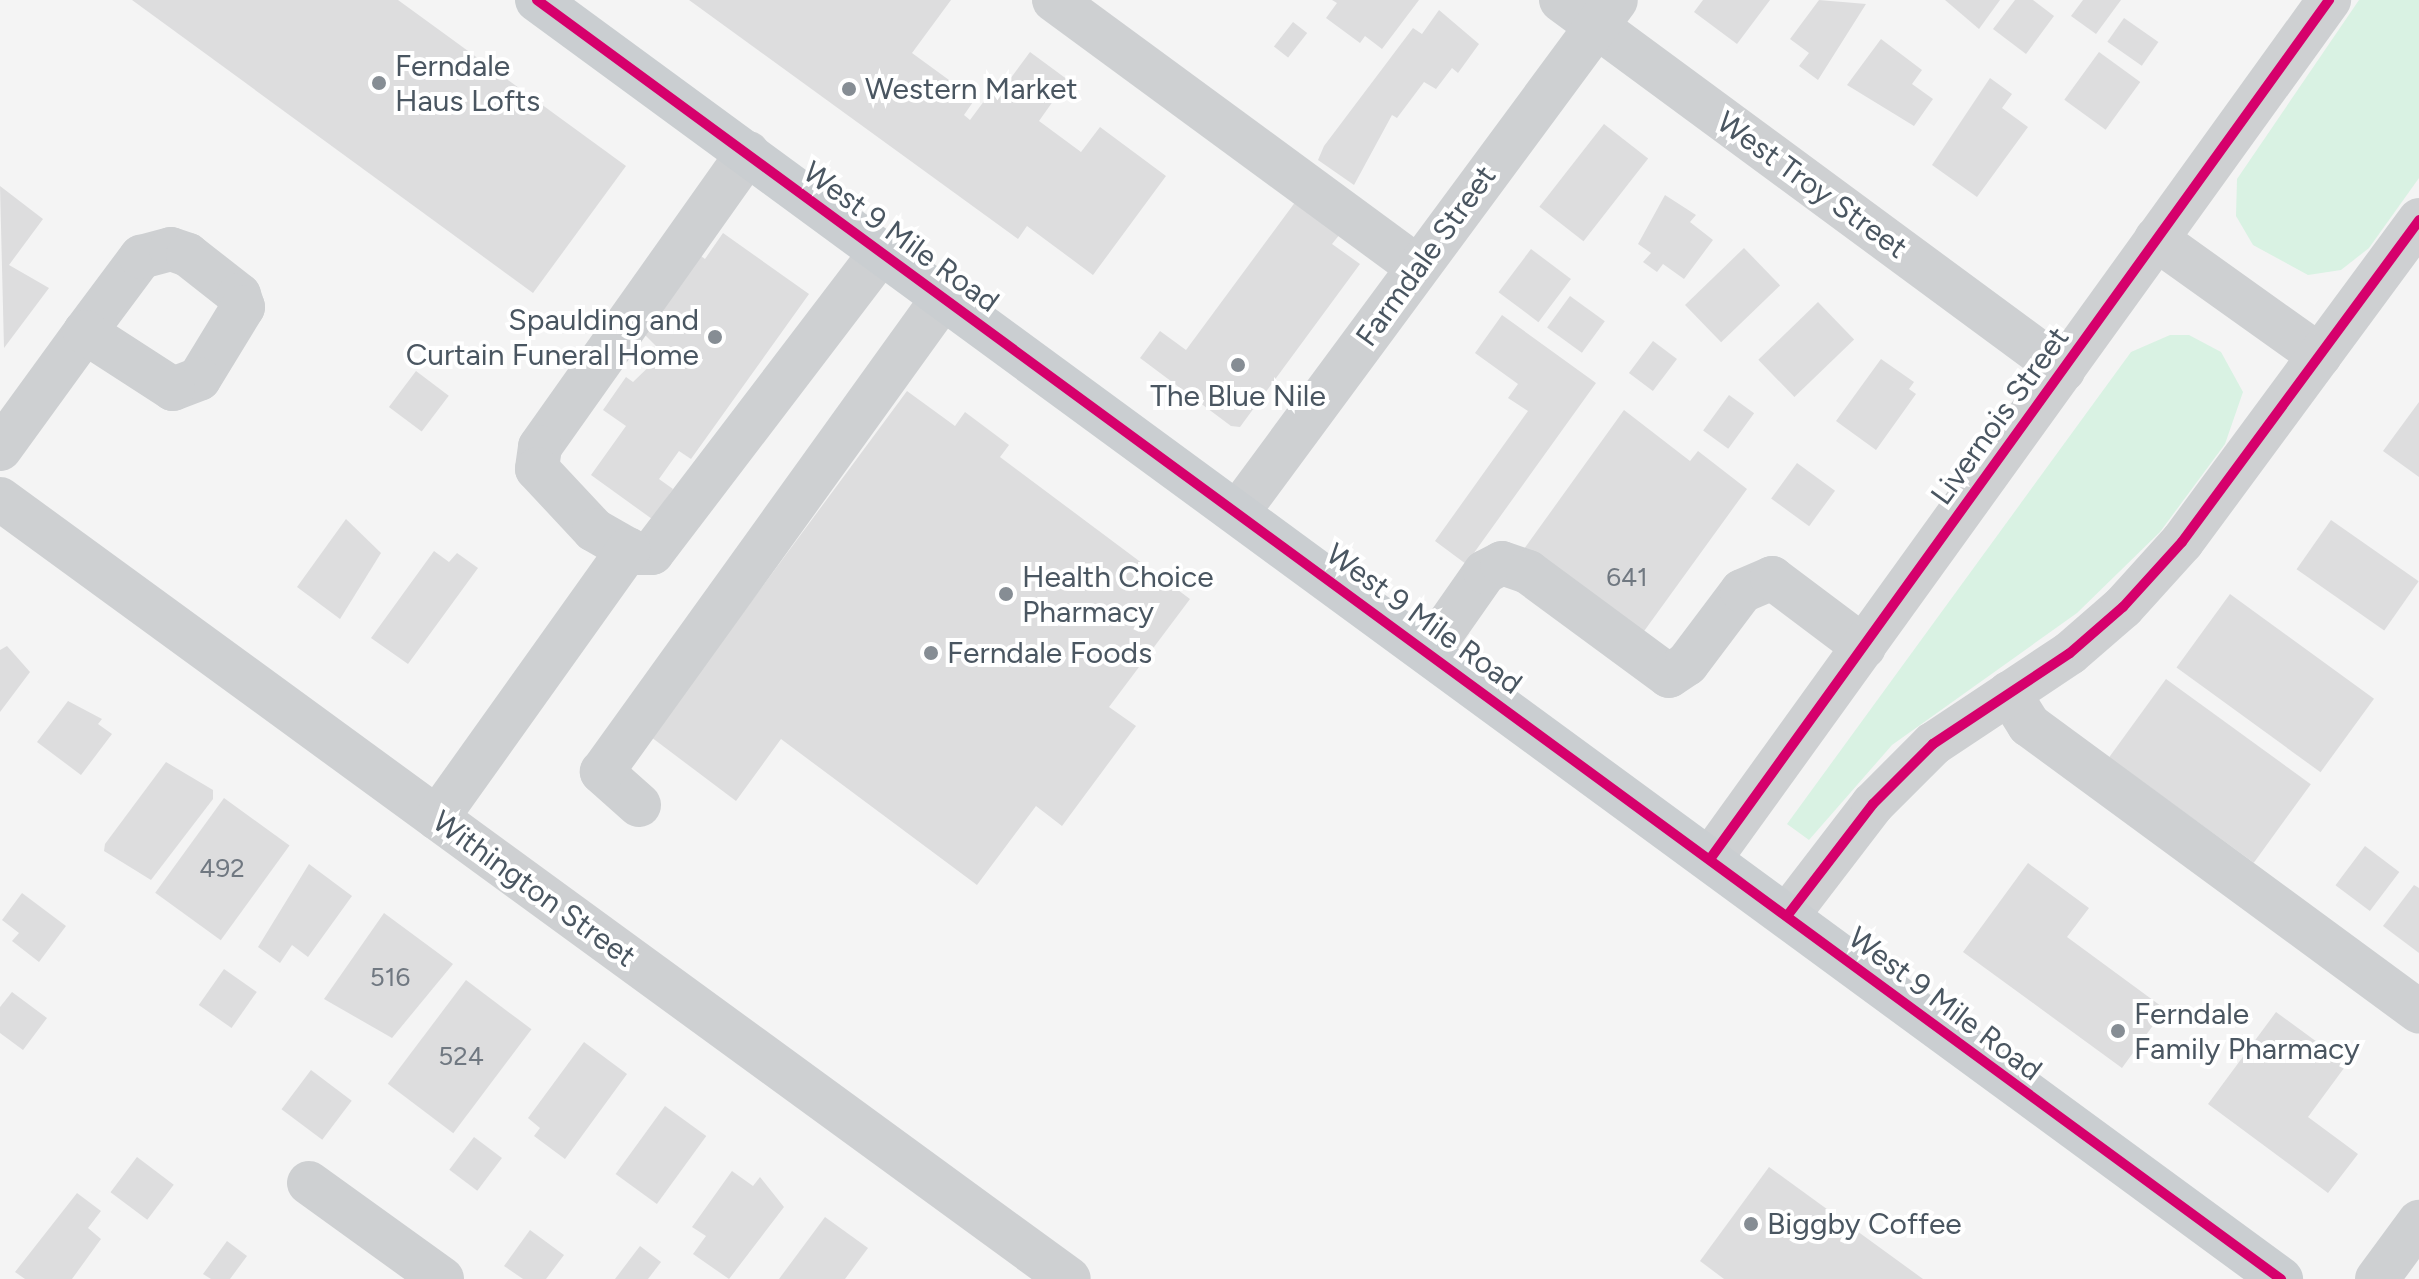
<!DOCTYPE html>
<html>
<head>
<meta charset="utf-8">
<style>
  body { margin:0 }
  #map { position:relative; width:2419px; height:1279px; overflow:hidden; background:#f4f4f4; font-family:Figtree,sans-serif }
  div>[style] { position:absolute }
  .green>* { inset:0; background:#d9f2e3 }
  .building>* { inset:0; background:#ddddde; transform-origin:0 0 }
  .minor>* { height:44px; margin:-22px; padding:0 22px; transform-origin:22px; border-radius:22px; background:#ced0d2 }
  .major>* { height:44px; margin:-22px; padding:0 22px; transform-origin:22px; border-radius:22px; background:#caced1 }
  .cycleway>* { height:10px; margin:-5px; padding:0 5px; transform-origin:5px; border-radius:5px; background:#d6006c }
  .dots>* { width:22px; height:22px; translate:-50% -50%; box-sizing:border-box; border:4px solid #fff; border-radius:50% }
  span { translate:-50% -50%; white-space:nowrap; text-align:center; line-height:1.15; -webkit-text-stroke:8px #fff; paint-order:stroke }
  .number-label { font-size:26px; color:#707881 }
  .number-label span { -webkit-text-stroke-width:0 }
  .poi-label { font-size:30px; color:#4a5661 }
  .left { translate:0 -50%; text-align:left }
  .right { translate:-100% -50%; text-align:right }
  .street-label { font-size:30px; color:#4a5661 }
</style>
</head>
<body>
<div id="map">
  <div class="green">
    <i style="clip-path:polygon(2359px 0,2419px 0,2419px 178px,2369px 248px,2341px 270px,2308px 275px,2253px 245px,2236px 216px,2237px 179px)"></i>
    <i style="clip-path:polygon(2170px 335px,2189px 335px,2221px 352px,2243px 392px,2225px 444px,2160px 532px,2077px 613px,1892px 745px,1809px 840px,1787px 824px,2131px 352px)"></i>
  </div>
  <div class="building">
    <i style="clip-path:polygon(132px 0,398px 0,626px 166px,533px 293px)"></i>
    <i style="clip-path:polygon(689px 0,951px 0,912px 53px,975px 99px,964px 115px,970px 120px,993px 89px,999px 94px,1030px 52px,1068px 80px,1039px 121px,1081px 152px,1100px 127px,1166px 176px,1093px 275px,1027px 226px,1018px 239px)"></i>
    <i style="clip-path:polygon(1332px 0,1419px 0,1382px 49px,1365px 36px,1360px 43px,1326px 18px,1337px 3px)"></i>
    <i style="clip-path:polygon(1703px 0,1770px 0,1737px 44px,1694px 12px)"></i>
    <i style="clip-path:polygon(1819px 0,1866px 4px,1818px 80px,1799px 66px,1809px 53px,1790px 39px)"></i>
    <i style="clip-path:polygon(1945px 0,2000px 0,1979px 29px)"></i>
    <i style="clip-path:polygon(2015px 0,2033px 0,2054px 16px,2026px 54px,1993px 29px)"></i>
    <i style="clip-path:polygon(2083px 0,2121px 0,2096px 34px,2071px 16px)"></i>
    <i style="clip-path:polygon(1439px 10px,1479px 44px,1458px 73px,1452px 68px,1436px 89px,1424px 82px,1397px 118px,1392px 115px,1354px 185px,1318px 160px,1324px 146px,1413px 28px,1422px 34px)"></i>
    <i style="left:2124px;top:18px;width:42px;height:29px;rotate:35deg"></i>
    <i style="left:1293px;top:22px;width:18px;height:31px;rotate:38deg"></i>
    <i style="clip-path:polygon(1881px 39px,1922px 70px,1912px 84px,1933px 99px,1914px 126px,1847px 85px)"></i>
    <i style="left:2099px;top:52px;width:51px;height:59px;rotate:36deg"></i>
    <i style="clip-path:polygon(1990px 78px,2012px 94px,2002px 108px,2028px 127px,1977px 197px,1932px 165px)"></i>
    <i style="left:1604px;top:124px;width:56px;height:105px;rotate:38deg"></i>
    <i style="clip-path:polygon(0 186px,43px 219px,9px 265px,49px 288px,4px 348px)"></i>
    <i style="clip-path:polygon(1665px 195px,1696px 215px,1690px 222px,1713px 240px,1684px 279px,1663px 264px,1657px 272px,1643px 262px,1651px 253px,1638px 244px)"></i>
    <i style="clip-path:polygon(1296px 201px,1340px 234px,1332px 244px,1360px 264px,1240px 427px,1231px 426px,1140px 358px,1160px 331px,1186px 350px)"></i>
    <i style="clip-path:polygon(723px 233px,809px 294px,691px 459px,679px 451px,659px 479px,673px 489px,652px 519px,591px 475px,626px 426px,603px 410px,626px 377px,633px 382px,663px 353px,638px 328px,693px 250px,705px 259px)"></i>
    <i style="left:1744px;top:248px;width:52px;height:82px;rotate:46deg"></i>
    <i style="left:1531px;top:249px;width:50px;height:54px;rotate:37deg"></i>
    <i style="left:1570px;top:296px;width:43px;height:39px;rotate:36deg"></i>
    <i style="left:1818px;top:302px;width:52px;height:83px;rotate:46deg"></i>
    <i style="clip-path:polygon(1502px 315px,1596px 383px,1466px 564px,1435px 541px,1528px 411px,1508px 398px,1518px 384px,1475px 353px)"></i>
    <i style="left:1653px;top:341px;width:30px;height:40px;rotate:37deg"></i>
    <i style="clip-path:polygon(1881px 359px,1914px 382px,1909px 389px,1916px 394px,1876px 450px,1836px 421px)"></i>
    <i style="left:416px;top:371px;width:41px;height:45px;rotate:37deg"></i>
    <i style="clip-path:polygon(907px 391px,955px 426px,965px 412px,1009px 445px,1000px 457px,1190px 599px,1109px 707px,1136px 726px,1062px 826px,1036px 806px,977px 885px,781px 739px,736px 801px,651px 737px)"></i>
    <i style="left:1729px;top:395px;width:31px;height:44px;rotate:36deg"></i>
    <i style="clip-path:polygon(2419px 402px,2419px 477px,2383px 451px)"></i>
    <i style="clip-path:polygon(1624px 410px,1690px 461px,1698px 451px,1747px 489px,1642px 634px,1524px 549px)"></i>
    <i style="left:1797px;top:463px;width:47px;height:44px;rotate:36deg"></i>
    <i style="clip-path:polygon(346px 519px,381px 553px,340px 619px,297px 587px)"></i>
    <i style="left:2331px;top:520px;width:107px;height:60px;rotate:35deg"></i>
    <i style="clip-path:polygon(434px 551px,449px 562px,457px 553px,478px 568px,408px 664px,371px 638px)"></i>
    <i style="left:2230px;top:594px;width:178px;height:91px;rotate:36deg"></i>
    <i style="clip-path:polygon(7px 646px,30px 672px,0 712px,0 650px)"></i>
    <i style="left:2166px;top:679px;width:179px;height:97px;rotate:36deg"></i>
    <i style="clip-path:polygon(68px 701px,102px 719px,98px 724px,112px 734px,81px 775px,37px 742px)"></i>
    <i style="clip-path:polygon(166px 762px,213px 790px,213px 799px,151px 880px,104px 851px,105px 844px)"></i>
    <i style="left:224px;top:798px;width:81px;height:117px;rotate:36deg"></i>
    <i style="left:2365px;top:846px;width:43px;height:49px;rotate:37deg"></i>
    <i style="clip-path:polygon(2028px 863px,2089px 908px,2067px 937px,2165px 1009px,2122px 1068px,1963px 952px)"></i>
    <i style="clip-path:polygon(309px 864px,352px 896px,308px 957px,292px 945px,280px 963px,258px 947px)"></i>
    <i style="clip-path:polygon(2414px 885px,2419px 888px,2419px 953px,2383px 926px)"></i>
    <i style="clip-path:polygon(22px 893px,66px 926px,39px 962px,12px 941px,19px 933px,2px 920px)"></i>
    <i style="clip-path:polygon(384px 913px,453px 964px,392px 1038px,324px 999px)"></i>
    <i style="left:224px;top:969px;width:40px;height:44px;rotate:35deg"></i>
    <i style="left:466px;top:980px;width:82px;height:130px;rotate:37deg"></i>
    <i style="clip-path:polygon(12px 992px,47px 1018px,23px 1050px,0 1033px,0 1007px)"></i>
    <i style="clip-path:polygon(2276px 1012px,2347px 1064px,2308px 1117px,2358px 1154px,2328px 1193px,2208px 1104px)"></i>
    <i style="clip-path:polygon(584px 1042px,627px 1074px,565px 1159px,534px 1136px,540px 1128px,528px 1118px)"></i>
    <i style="left:311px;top:1070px;width:51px;height:49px;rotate:37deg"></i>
    <i style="left:665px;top:1106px;width:51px;height:84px;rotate:36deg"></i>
    <i style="left:474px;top:1137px;width:35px;height:41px;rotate:37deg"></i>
    <i style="left:137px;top:1157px;width:46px;height:44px;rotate:37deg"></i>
    <i style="clip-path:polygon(1769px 1167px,1923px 1279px,1724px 1279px,1700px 1261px)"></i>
    <i style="clip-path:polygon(732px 1171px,753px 1186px,760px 1177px,784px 1207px,729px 1279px,693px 1254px,706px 1236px,692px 1227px)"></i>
    <i style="clip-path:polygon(77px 1193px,101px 1211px,88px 1228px,101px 1239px,72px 1279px,25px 1279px,15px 1272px)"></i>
    <i style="clip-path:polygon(825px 1217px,868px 1248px,845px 1279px,779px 1279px)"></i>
    <i style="clip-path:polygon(530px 1230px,564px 1255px,546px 1279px,523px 1279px,504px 1266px)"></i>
    <i style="clip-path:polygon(227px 1241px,247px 1256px,230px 1279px,211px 1279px,203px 1274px)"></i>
    <i style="clip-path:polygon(640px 1246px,661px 1262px,648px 1279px,615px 1279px)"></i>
  </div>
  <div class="minor">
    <i style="left:1054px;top:0;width:451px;rotate:36.3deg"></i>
    <i style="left:1561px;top:0;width:624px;rotate:36.39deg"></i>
    <i style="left:748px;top:153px;width:360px;rotate:125.3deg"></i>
    <i style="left:540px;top:447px;width:22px;rotate:98deg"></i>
    <i style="left:537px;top:469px;width:83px;rotate:46.9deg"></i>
    <i style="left:594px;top:530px;width:46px;rotate:29.9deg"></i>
    <i style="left:634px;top:553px;width:18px"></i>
    <i style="left:652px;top:553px;width:378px;rotate:-52.7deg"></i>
    <i style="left:2156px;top:239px;width:201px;rotate:35.5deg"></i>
    <i style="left:0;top:449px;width:145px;rotate:-54deg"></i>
    <i style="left:85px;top:332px;width:94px;rotate:-53.3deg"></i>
    <i style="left:141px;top:257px;width:31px;rotate:-15deg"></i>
    <i style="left:171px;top:249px;width:18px;rotate:19deg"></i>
    <i style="left:188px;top:255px;width:65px;rotate:38.1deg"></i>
    <i style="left:239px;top:295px;width:13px;rotate:72deg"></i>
    <i style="left:243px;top:307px;width:84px;rotate:121.4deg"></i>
    <i style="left:199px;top:379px;width:28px;rotate:159deg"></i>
    <i style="left:173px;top:389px;width:105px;rotate:-147.1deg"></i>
    <i style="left:0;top:499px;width:1323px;rotate:36.12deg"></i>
    <i style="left:1238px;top:512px;width:636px;rotate:-53.56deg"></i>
    <i style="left:1429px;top:652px;width:98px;rotate:-55deg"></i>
    <i style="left:1485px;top:572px;width:19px;rotate:-28deg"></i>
    <i style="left:1502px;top:563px;width:28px;rotate:19deg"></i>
    <i style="left:1528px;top:572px;width:175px;rotate:36.4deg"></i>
    <i style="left:1669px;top:676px;width:22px;rotate:-34deg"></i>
    <i style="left:1687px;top:664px;width:91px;rotate:-53deg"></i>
    <i style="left:1742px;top:591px;width:33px;rotate:-23deg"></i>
    <i style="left:1772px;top:578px;width:115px;rotate:36.9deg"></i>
    <i style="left:2009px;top:693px;width:38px;rotate:58deg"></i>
    <i style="left:2029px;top:725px;width:484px;rotate:36.3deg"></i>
    <i style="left:639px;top:805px;width:50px;rotate:-138.3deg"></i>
    <i style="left:602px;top:772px;width:584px;rotate:-54.27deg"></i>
    <i style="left:437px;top:818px;width:330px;rotate:-54.5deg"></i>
    <i style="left:1710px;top:859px;width:1059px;rotate:-54.22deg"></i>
    <i style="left:1787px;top:916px;width:141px;rotate:-52.5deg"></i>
    <i style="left:1873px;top:804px;width:85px;rotate:-45deg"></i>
    <i style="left:1933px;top:744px;width:164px;rotate:-33.6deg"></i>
    <i style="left:2070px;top:653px;width:70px;rotate:-41deg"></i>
    <i style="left:2123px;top:607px;width:88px;rotate:-47.8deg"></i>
    <i style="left:2182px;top:542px;width:400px;rotate:-53.6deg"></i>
    <i style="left:309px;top:1183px;width:164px;rotate:35.8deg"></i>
    <i style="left:2377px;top:1279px;width:71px;rotate:-53.6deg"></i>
  </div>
  <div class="major">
    <i style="left:537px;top:0;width:2163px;rotate:36.26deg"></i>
  </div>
  <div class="cycleway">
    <i style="left:537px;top:0;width:2163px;rotate:36.26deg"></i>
    <i style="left:1710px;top:859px;width:1059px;rotate:-54.22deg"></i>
    <i style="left:1787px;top:916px;width:141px;rotate:-52.5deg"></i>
    <i style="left:1873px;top:804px;width:85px;rotate:-45deg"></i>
    <i style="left:1933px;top:744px;width:164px;rotate:-33.6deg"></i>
    <i style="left:2070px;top:653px;width:70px;rotate:-41deg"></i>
    <i style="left:2123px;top:607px;width:88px;rotate:-47.8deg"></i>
    <i style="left:2182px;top:542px;width:400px;rotate:-53.6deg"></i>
  </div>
  <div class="dots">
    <i style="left:379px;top:83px;background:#868d94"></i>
    <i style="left:849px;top:89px;background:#868d94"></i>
    <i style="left:715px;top:337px;background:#868d94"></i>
    <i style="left:1238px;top:365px;background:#868d94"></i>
    <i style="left:1006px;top:594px;background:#868d94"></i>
    <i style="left:931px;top:653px;background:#868d94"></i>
    <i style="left:2118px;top:1031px;background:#868d94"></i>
    <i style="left:1751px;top:1224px;background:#868d94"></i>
  </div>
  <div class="number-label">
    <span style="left:1627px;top:578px">641</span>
    <span style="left:222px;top:869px">492</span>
    <span style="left:390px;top:978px">516</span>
    <span style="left:461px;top:1057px">524</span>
  </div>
  <div class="poi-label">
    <span class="left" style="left:395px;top:83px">Ferndale<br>Haus Lofts</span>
    <span class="left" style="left:865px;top:89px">Western Market</span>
    <span class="right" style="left:699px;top:337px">Spaulding and<br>Curtain Funeral Home</span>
    <span style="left:1238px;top:396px">The Blue Nile</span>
    <span class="left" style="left:1022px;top:594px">Health Choice<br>Pharmacy</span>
    <span class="left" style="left:947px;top:653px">Ferndale Foods</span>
    <span class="left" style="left:2134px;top:1031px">Ferndale<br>Family Pharmacy</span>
    <span class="left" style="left:1767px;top:1224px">Biggby Coffee</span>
  </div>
  <div class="street-label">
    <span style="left:1812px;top:185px;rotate:36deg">West Troy Street</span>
    <span style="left:901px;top:237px;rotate:36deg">West 9 Mile Road</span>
    <span style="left:1426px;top:256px;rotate:-54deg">Farmdale Street</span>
    <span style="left:2000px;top:416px;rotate:-54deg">Livernois Street</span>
    <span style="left:1424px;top:619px;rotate:36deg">West 9 Mile Road</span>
    <span style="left:534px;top:889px;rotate:36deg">Withington Street</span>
    <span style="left:1945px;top:1004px;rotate:37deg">West 9 Mile Road</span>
  </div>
</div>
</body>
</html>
